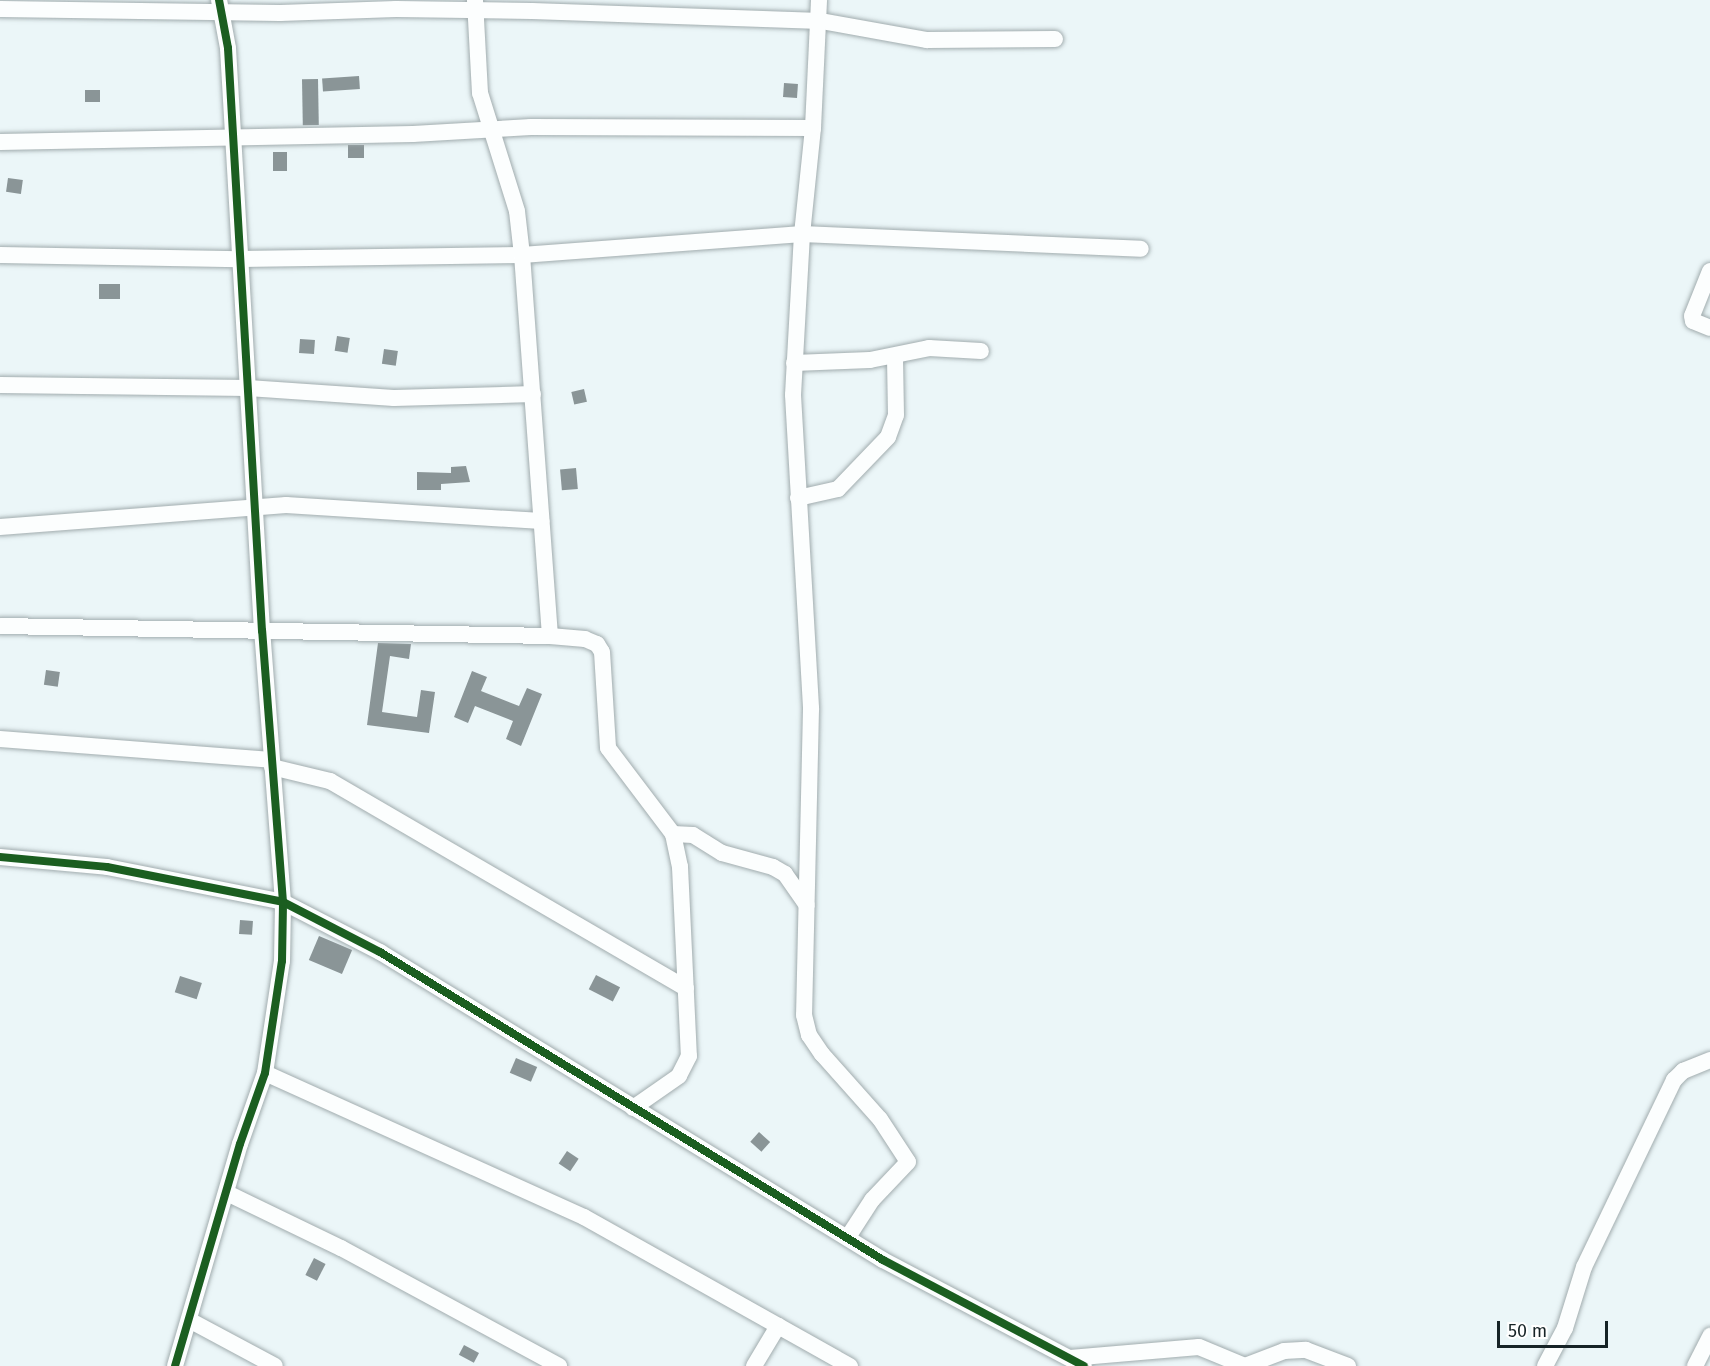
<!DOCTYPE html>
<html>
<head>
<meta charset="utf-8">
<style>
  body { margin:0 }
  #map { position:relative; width:1710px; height:1366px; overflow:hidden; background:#ebf6f8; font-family:"Fira Sans",sans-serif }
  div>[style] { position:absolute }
  .building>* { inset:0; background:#8a9597; transform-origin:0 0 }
  .roads { filter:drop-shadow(0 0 2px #a1acae) drop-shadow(0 0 2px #a1acae) }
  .minor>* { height:16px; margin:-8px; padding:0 8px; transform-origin:8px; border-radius:8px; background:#fcfefe }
  .cycleway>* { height:8px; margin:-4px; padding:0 4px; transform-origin:4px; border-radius:4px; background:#1b5e20 }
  span { translate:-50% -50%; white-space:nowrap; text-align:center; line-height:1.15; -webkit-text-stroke:6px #fff; paint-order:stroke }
  .scale { position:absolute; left:1497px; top:1321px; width:111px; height:27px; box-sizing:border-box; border:3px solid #162326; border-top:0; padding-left:8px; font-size:18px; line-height:21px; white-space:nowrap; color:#162326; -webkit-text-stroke:4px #fff; paint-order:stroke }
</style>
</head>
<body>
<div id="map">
  <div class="building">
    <i style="left:359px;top:76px;width:13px;height:37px;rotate:86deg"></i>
    <i style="left:318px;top:79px;width:46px;height:16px;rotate:89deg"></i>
    <i style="left:784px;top:83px;width:14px;height:14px;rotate:4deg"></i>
    <i style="left:85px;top:90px;width:15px;height:12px"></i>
    <i style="left:364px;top:145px;width:13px;height:16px;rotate:90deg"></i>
    <i style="left:273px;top:152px;width:14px;height:19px"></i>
    <i style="left:8px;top:178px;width:15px;height:14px;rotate:8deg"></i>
    <i style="left:99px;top:284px;width:21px;height:15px"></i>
    <i style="left:337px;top:336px;width:13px;height:15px;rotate:9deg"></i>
    <i style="left:300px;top:339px;width:15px;height:14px;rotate:4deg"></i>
    <i style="left:384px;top:349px;width:14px;height:15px;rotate:8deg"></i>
    <i style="left:584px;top:389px;width:13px;height:13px;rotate:77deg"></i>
    <i style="clip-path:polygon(466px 466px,470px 482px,441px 484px,441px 490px,417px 490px,417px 472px,451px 473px,451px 467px)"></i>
    <i style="left:576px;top:468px;width:21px;height:16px;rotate:85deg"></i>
    <i style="clip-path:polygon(378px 643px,411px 644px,409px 659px,390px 656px,382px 712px,417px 717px,421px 690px,435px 692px,429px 733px,367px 725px)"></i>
    <i style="left:46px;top:670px;width:14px;height:15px;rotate:8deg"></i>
    <i style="clip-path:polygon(472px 671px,487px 677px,481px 691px,519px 706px,527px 688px,542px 694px,521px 746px,506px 739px,513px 721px,475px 706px,468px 723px,454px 717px)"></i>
    <i style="left:240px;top:920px;width:13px;height:14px;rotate:4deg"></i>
    <i style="left:319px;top:936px;width:36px;height:26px;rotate:23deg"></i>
    <i style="left:596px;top:975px;width:27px;height:16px;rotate:27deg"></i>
    <i style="left:180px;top:976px;width:23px;height:17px;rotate:18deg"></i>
    <i style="left:516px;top:1058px;width:23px;height:16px;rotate:23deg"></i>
    <i style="left:759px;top:1132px;width:15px;height:13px;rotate:42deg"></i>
    <i style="left:567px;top:1151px;width:14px;height:15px;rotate:34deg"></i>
    <i style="left:314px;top:1258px;width:13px;height:19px;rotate:27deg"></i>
    <i style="left:464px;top:1345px;width:17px;height:11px;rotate:28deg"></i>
  </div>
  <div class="roads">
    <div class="minor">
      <i style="left:0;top:9px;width:280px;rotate:0.8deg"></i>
      <i style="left:280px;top:13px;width:116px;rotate:-2deg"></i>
      <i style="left:396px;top:9px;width:136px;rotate:0.8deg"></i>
      <i style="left:532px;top:11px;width:289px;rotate:2deg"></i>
      <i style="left:821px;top:21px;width:108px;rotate:10.2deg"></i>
      <i style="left:927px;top:40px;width:128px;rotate:-0.4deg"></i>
      <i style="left:813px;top:128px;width:107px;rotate:95.9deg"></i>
      <i style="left:802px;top:234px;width:161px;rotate:93.2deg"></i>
      <i style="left:793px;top:395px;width:315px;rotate:86.7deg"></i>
      <i style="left:811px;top:709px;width:306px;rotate:91.3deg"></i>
      <i style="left:804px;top:1015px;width:21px;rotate:76deg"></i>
      <i style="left:809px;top:1035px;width:23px;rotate:56deg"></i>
      <i style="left:822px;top:1054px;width:87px;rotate:48.3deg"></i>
      <i style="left:880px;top:1119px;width:51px;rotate:56.9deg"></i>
      <i style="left:908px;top:1162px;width:52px;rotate:133.5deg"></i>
      <i style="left:872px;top:1200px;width:44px;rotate:123deg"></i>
      <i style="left:0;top:142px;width:413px;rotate:-1.1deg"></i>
      <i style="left:413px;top:134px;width:118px;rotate:-3.4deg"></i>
      <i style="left:531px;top:127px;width:282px;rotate:0.2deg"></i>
      <i style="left:813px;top:128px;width:128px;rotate:-87.3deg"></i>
      <i style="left:0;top:255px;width:240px;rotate:1deg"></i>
      <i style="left:240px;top:259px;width:282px;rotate:-0.8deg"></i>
      <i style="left:522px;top:255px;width:281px;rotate:-4.3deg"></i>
      <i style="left:802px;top:234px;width:339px;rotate:2.5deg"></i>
      <i style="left:1710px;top:271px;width:48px;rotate:111.8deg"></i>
      <i style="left:1692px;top:316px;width:5px;rotate:79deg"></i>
      <i style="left:1693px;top:321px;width:18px;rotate:22deg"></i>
      <i style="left:794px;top:363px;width:76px;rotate:-2.3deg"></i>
      <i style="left:870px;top:360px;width:60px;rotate:-11.5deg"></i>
      <i style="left:929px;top:348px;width:52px;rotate:3.3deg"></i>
      <i style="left:0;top:385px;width:248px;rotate:0.7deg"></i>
      <i style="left:248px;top:388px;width:146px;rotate:3.9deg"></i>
      <i style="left:394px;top:398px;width:139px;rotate:-1.6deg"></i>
      <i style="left:798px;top:498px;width:41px;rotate:-12.7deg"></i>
      <i style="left:838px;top:489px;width:72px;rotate:-46.1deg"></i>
      <i style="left:888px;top:437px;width:23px;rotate:-70deg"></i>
      <i style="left:896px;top:415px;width:58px;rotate:-91deg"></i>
      <i style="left:0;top:527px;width:287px;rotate:-4.4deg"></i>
      <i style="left:286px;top:505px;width:256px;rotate:3.6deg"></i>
      <i style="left:0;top:626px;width:550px;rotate:1.04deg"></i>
      <i style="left:550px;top:636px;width:382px;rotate:-94.2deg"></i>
      <i style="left:522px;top:255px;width:44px;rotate:-96.5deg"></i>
      <i style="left:517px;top:211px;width:124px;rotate:-107.4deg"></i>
      <i style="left:480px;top:93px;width:93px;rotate:-93.1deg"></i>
      <i style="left:550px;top:636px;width:35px;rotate:5deg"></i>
      <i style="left:585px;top:639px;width:13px;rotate:23deg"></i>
      <i style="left:597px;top:644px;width:9px;rotate:58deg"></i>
      <i style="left:602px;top:652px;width:96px;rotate:86.4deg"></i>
      <i style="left:608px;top:748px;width:108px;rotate:52.9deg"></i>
      <i style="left:673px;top:834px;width:34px;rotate:78deg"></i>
      <i style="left:680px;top:867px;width:189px;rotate:87.3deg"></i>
      <i style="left:689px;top:1056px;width:22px;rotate:117deg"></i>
      <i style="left:679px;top:1076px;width:56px;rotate:145.2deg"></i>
      <i style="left:0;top:739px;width:272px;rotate:4.4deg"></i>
      <i style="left:272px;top:767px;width:60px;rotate:13.6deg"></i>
      <i style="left:330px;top:781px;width:412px;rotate:30.2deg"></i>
      <i style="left:673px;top:834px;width:20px;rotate:3deg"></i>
      <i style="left:693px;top:835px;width:34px;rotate:32deg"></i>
      <i style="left:722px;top:853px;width:53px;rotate:15.4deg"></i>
      <i style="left:773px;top:867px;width:14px;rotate:30deg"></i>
      <i style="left:785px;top:874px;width:38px;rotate:55deg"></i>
      <i style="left:0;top:857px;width:107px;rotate:5.3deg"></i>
      <i style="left:107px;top:867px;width:179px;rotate:11.2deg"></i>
      <i style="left:283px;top:902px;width:109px;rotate:27.3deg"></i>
      <i style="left:380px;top:952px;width:590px;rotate:31.48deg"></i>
      <i style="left:883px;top:1260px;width:227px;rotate:27.8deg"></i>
      <i style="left:265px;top:1073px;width:350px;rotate:24.3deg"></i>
      <i style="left:584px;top:1217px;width:305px;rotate:29.3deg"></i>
      <i style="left:227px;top:1193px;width:127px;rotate:25.8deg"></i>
      <i style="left:341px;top:1248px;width:248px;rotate:28.4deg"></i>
      <i style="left:191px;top:1321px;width:95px;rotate:28.2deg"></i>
      <i style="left:1070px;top:1358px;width:129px;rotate:-4.9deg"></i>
      <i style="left:1199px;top:1347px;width:50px;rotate:22.4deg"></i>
      <i style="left:1245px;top:1366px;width:42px;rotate:-21deg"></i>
      <i style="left:1284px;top:1351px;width:22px;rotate:-3deg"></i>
      <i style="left:1306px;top:1350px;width:45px;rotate:20.9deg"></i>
      <i style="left:175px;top:1366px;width:231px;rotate:-73.7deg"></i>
      <i style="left:240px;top:1144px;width:75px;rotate:-70.6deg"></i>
      <i style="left:265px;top:1073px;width:113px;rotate:-81.4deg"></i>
      <i style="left:282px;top:961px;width:59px;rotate:-89deg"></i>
      <i style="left:283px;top:902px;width:272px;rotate:-94.4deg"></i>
      <i style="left:262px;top:631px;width:584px;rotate:-93.34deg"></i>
      <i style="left:228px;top:48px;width:49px;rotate:-100.6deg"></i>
      <i style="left:754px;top:1366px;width:47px;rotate:-59deg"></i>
      <i style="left:1545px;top:1366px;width:43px;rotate:-62.2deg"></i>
      <i style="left:1565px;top:1328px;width:64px;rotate:-72.7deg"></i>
      <i style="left:1584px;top:1267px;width:208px;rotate:-64.3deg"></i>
      <i style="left:1674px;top:1080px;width:13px;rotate:-45deg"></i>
      <i style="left:1683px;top:1071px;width:29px;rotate:-22deg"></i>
      <i style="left:1695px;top:1366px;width:34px;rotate:-63deg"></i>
    </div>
  </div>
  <div class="cycleway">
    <i style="left:0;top:857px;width:107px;rotate:5.3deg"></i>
    <i style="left:107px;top:867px;width:179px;rotate:11.2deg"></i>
    <i style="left:283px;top:902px;width:109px;rotate:27.3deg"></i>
    <i style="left:380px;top:952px;width:590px;rotate:31.48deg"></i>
    <i style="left:883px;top:1260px;width:227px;rotate:27.8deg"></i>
    <i style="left:175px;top:1366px;width:231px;rotate:-73.7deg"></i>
    <i style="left:240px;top:1144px;width:75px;rotate:-70.6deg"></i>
    <i style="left:265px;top:1073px;width:113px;rotate:-81.4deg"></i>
    <i style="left:282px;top:961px;width:59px;rotate:-89deg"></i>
    <i style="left:283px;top:902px;width:272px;rotate:-94.4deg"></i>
    <i style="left:262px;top:631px;width:584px;rotate:-93.34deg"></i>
    <i style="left:228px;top:48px;width:49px;rotate:-100.6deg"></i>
  </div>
  <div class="scale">50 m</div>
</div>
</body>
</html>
